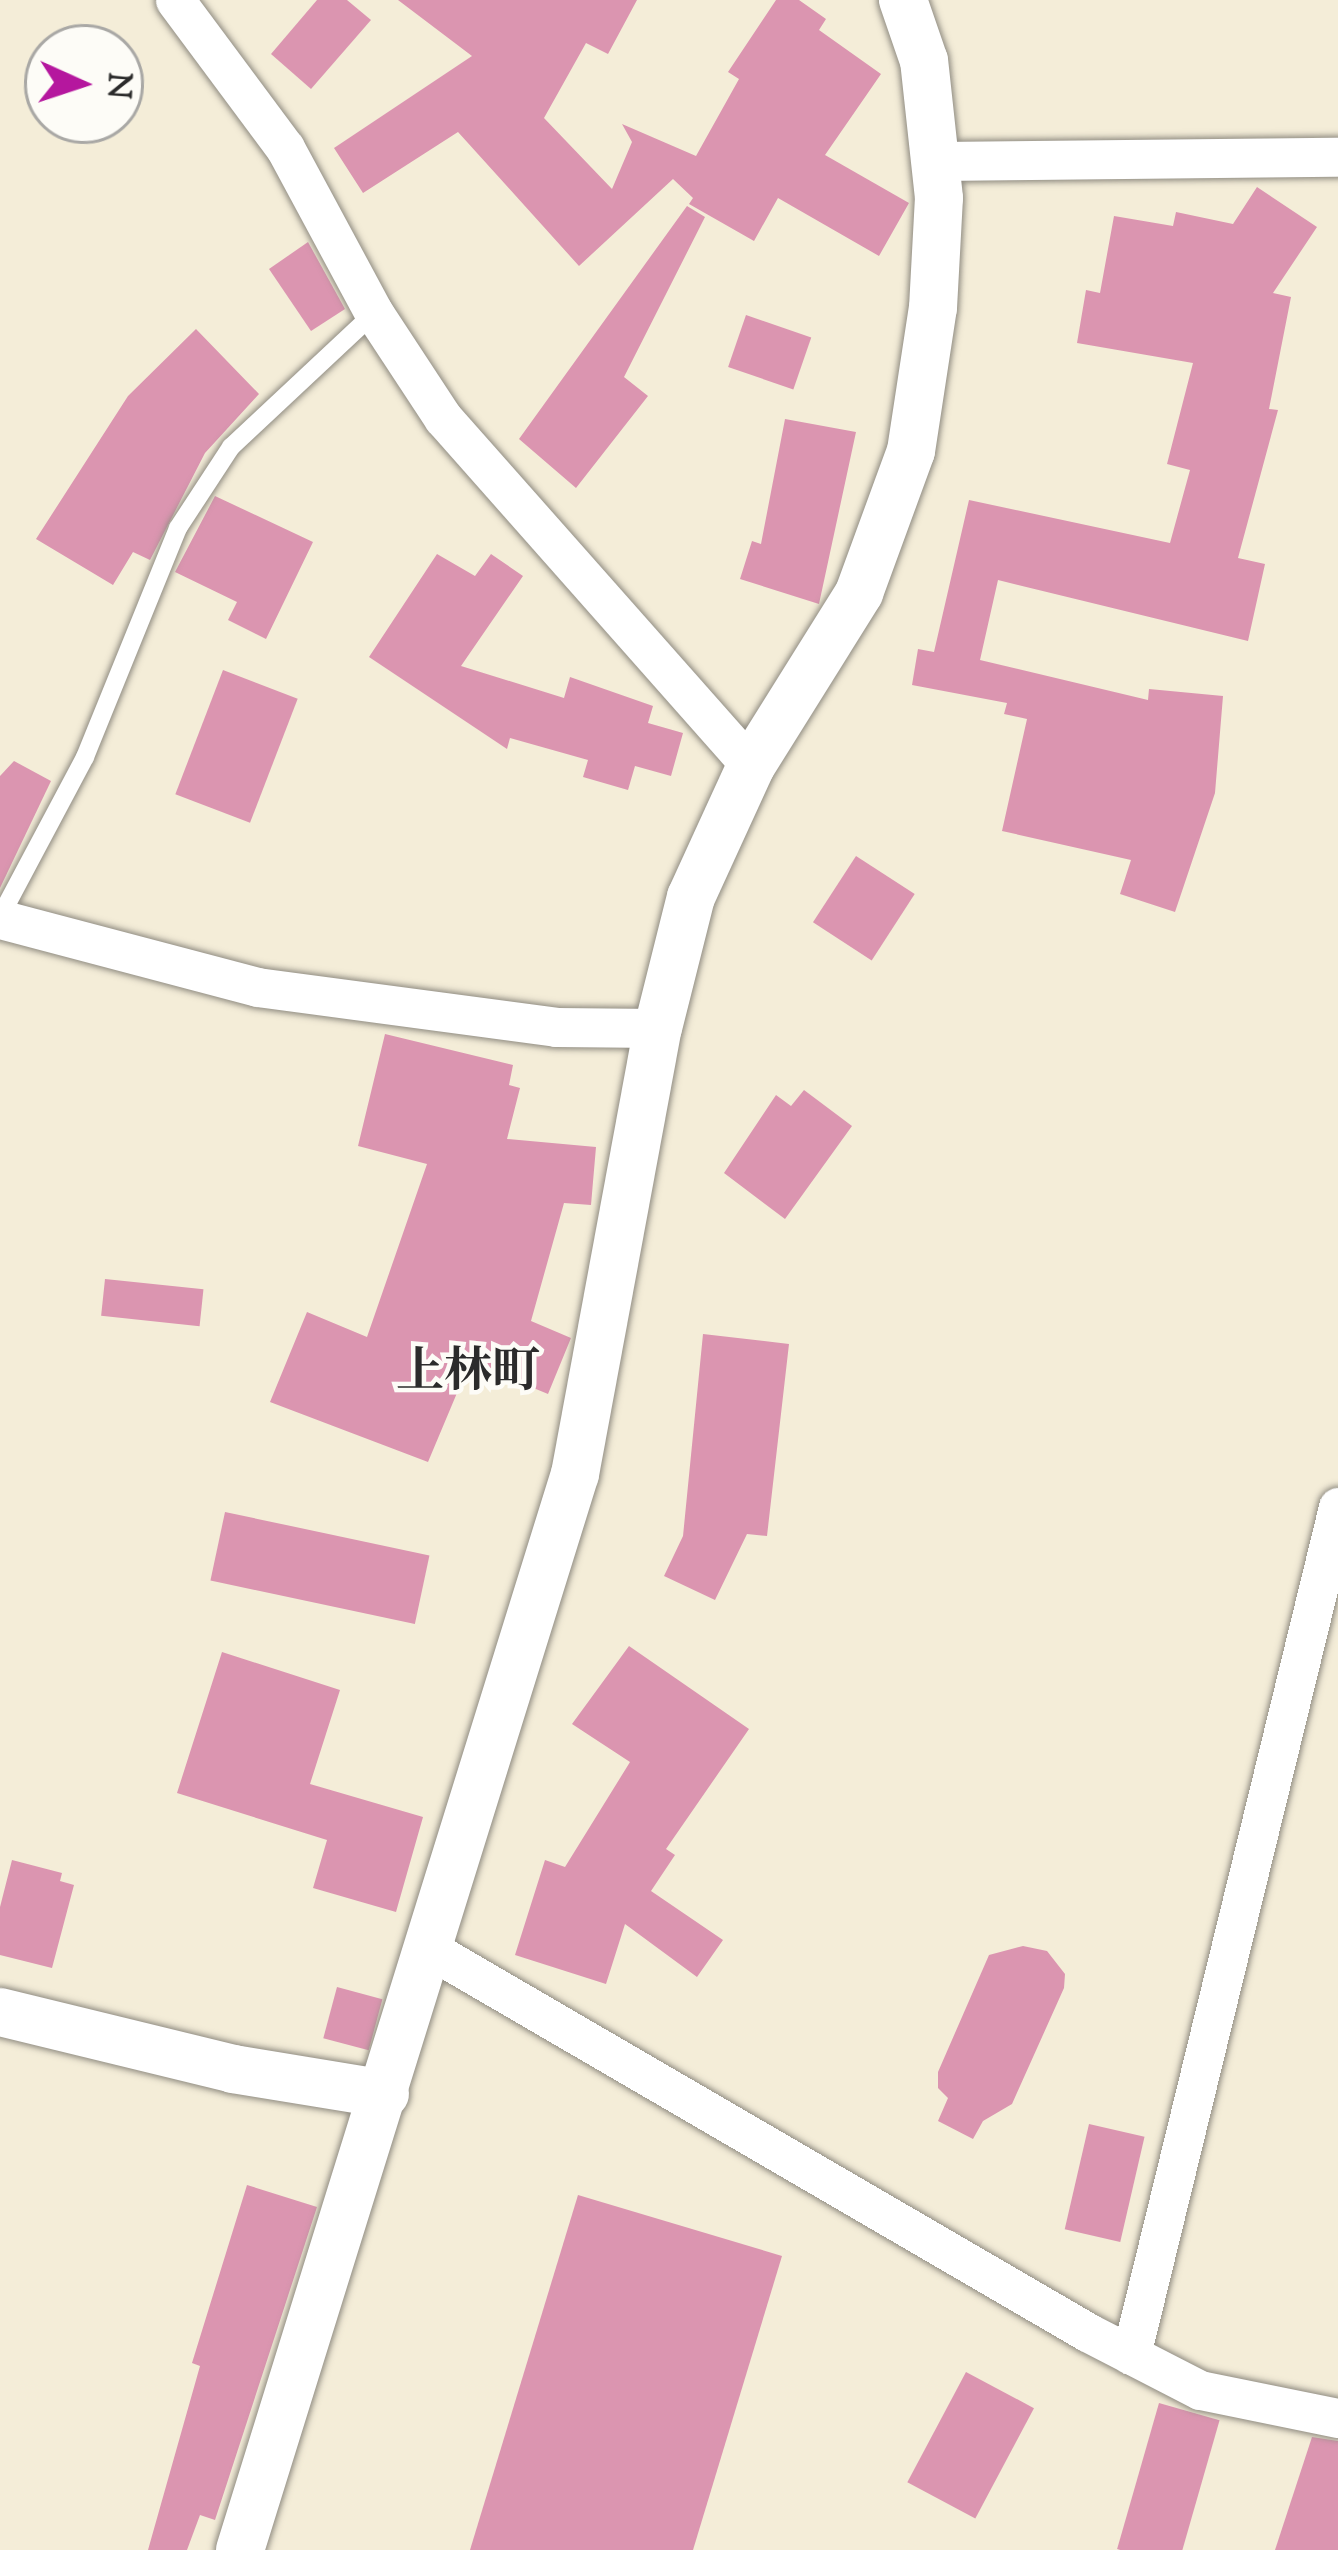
<!DOCTYPE html>
<html>
<head>
<meta charset="utf-8">
<style>
  body { margin:0 }
  #map { position:relative; width:1338px; height:2550px; overflow:hidden; background:#f4edd8; font-family:"Sorts Mill Goudy","Noto Serif JP",serif }
  div>[style] { position:absolute }
  .building>* { inset:0; background:#db95b0; transform-origin:0 0 }
  .roads { filter:drop-shadow(0 0 3px #908c82) drop-shadow(0 0 3px #908c82) }
  .service>* { height:18px; margin:-9px; padding:0 9px; transform-origin:9px; border-radius:9px; background:#fff }
  .minor>* { height:39px; margin:-19.5px; padding:0 19.5px; transform-origin:19.5px; border-radius:19.5px; background:#fff }
  .tertiary>* { height:48px; margin:-24px; padding:0 24px; transform-origin:24px; border-radius:24px; background:#fff }
  span { translate:-50% -50%; white-space:nowrap; text-align:center; line-height:1.15; -webkit-text-stroke:9px #fdfcf7; paint-order:stroke }
  .quarter-label { font-size:48px; color:#2b2b2b; font-weight:700 }
  .north { position:absolute; left:24px; top:24px; width:120px; height:120px; box-sizing:border-box; background:#fdfcf7; border:3px solid #a9a8a5; border-radius:50%; rotate:93deg; font-size:33px; font-weight:700; line-height:48px; text-align:center; color:#2b2b2b }
  .north::after { content:''; display:block; margin:auto; width:42px; height:54px; background:#b5179e; clip-path:polygon(50% 0,100% 100%,50% 72%,0 100%) }
</style>
</head>
<body>
<div id="map">
  <div class="building">
    <i style="clip-path:polygon(317px 0,347px 0,371px 20px,311px 89px,271px 54px)"></i>
    <i style="clip-path:polygon(398px 0,637px 0,608px 54px,586px 43px,544px 118px,612px 189px,632px 142px,622px 124px,696px 156px,739px 79px,728px 72px,776px 0,799px 0,826px 19px,819px 30px,881px 74px,825px 155px,909px 203px,879px 256px,778px 198px,754px 241px,689px 204px,693px 198px,673px 179px,579px 266px,458px 132px,363px 193px,334px 148px,472px 56px)"></i>
    <i style="clip-path:polygon(1257px 187px,1317px 227px,1273px 293px,1291px 297px,1269px 409px,1278px 410px,1238px 558px,1265px 564px,1248px 641px,998px 580px,980px 660px,1148px 700px,1149px 689px,1223px 696px,1215px 793px,1175px 912px,1120px 894px,1131px 860px,1002px 831px,1027px 719px,1004px 714px,1007px 703px,912px 685px,918px 649px,934px 652px,969px 500px,1170px 543px,1190px 470px,1167px 464px,1193px 363px,1077px 343px,1086px 290px,1100px 293px,1114px 216px,1173px 226px,1176px 212px,1233px 224px)"></i>
    <i style="clip-path:polygon(687px 206px,705px 217px,624px 377px,648px 396px,576px 488px,519px 439px)"></i>
    <i style="clip-path:polygon(308px 242px,345px 309px,311px 331px,269px 269px)"></i>
    <i style="left:746px;top:315px;width:69px;height:55px;rotate:19deg"></i>
    <i style="clip-path:polygon(196px 329px,259px 394px,205px 453px,150px 560px,133px 552px,113px 585px,36px 539px,128px 396px)"></i>
    <i style="clip-path:polygon(785px 419px,856px 432px,819px 604px,740px 579px,752px 541px,761px 544px)"></i>
    <i style="clip-path:polygon(215px 496px,313px 542px,266px 639px,228px 620px,237px 602px,175px 572px)"></i>
    <i style="clip-path:polygon(437px 554px,475px 576px,491px 554px,523px 576px,461px 666px,564px 698px,570px 677px,653px 706px,648px 723px,683px 733px,671px 776px,635px 766px,628px 790px,583px 777px,588px 760px,510px 738px,507px 749px,369px 657px)"></i>
    <i style="left:223px;top:670px;width:80px;height:133px;rotate:21deg"></i>
    <i style="clip-path:polygon(14px 761px,51px 781px,0 888px,0 776px)"></i>
    <i style="left:856px;top:856px;width:70px;height:79px;rotate:33deg"></i>
    <i style="clip-path:polygon(385px 1034px,513px 1065px,509px 1085px,520px 1088px,507px 1139px,596px 1147px,591px 1205px,564px 1203px,531px 1321px,571px 1338px,548px 1394px,470px 1362px,428px 1462px,270px 1402px,307px 1312px,367px 1337px,427px 1164px,358px 1146px)"></i>
    <i style="clip-path:polygon(804px 1090px,852px 1126px,785px 1219px,724px 1173px,776px 1095px,791px 1106px)"></i>
    <i style="left:105px;top:1279px;width:99px;height:37px;rotate:6deg"></i>
    <i style="clip-path:polygon(703px 1334px,789px 1344px,767px 1536px,747px 1534px,715px 1600px,664px 1576px,683px 1536px)"></i>
    <i style="left:225px;top:1512px;width:209px;height:70px;rotate:12deg"></i>
    <i style="clip-path:polygon(629px 1646px,749px 1729px,666px 1849px,675px 1855px,651px 1891px,723px 1940px,697px 1977px,625px 1924px,606px 1984px,515px 1955px,545px 1860px,565px 1867px,630px 1762px,572px 1724px)"></i>
    <i style="clip-path:polygon(222px 1652px,340px 1690px,310px 1784px,423px 1817px,396px 1912px,313px 1888px,327px 1840px,177px 1793px)"></i>
    <i style="clip-path:polygon(12px 1860px,62px 1873px,60px 1881px,74px 1885px,52px 1968px,0 1955px,0 1907px)"></i>
    <i style="clip-path:polygon(1023px 1946px,1047px 1951px,1065px 1974px,1064px 1988px,1012px 2104px,983px 2121px,973px 2139px,938px 2121px,948px 2098px,938px 2088px,938px 2072px,989px 1955px)"></i>
    <i style="left:337px;top:1987px;width:47px;height:53px;rotate:15deg"></i>
    <i style="left:1089px;top:2124px;width:57px;height:108px;rotate:13deg"></i>
    <i style="clip-path:polygon(247px 2185px,317px 2207px,215px 2520px,200px 2515px,187px 2550px,148px 2550px,200px 2366px,192px 2363px)"></i>
    <i style="clip-path:polygon(578px 2195px,782px 2256px,693px 2550px,470px 2550px)"></i>
    <i style="left:966px;top:2372px;width:77px;height:125px;rotate:28deg"></i>
    <i style="left:1159px;top:2403px;width:63px;height:152px;rotate:16deg"></i>
    <i style="clip-path:polygon(1312px 2437px,1338px 2441px,1338px 2550px,1275px 2550px)"></i>
  </div>
  <div class="roads">
    <div class="service">
      <i style="left:0;top:917px;width:181px;rotate:-62deg"></i>
      <i style="left:85px;top:757px;width:247px;rotate:-67.9deg"></i>
      <i style="left:178px;top:528px;width:97px;rotate:-56.8deg"></i>
      <i style="left:231px;top:447px;width:196px;rotate:-43.1deg"></i>
    </div>
    <div class="minor">
      <i style="left:175px;top:0;width:184px;rotate:53.4deg"></i>
      <i style="left:285px;top:148px;width:187px;rotate:61.7deg"></i>
      <i style="left:374px;top:313px;width:126px;rotate:56.7deg"></i>
      <i style="left:443px;top:418px;width:465px;rotate:48.5deg"></i>
      <i style="left:935px;top:161px;width:403px;rotate:-0.6deg"></i>
      <i style="left:0;top:919px;width:266px;rotate:14.8deg"></i>
      <i style="left:257px;top:987px;width:302px;rotate:7.6deg"></i>
      <i style="left:556px;top:1027px;width:102px;rotate:0.6deg"></i>
      <i style="left:431px;top:1950px;width:759px;rotate:30.21deg"></i>
      <i style="left:1087px;top:2332px;width:127px;rotate:27.2deg"></i>
      <i style="left:1200px;top:2390px;width:141px;rotate:11.5deg"></i>
      <i style="left:1131px;top:2355px;width:873px;rotate:-76.28deg"></i>
    </div>
    <div class="tertiary">
      <i style="left:0;top:2012px;width:240px;rotate:13.7deg"></i>
      <i style="left:233px;top:2069px;width:154px;rotate:9.3deg"></i>
      <i style="left:240px;top:2550px;width:1127px;rotate:-72.71deg"></i>
      <i style="left:575px;top:1474px;width:454px;rotate:-79.5deg"></i>
      <i style="left:658px;top:1028px;width:135px;rotate:-75.9deg"></i>
      <i style="left:691px;top:897px;width:144px;rotate:-65.4deg"></i>
      <i style="left:751px;top:766px;width:204px;rotate:-58deg"></i>
      <i style="left:859px;top:593px;width:151px;rotate:-69.9deg"></i>
      <i style="left:911px;top:451px;width:145px;rotate:-81.3deg"></i>
      <i style="left:933px;top:308px;width:110px;rotate:-86.9deg"></i>
      <i style="left:939px;top:198px;width:138px;rotate:-96.2deg"></i>
      <i style="left:924px;top:61px;width:65px;rotate:-109deg"></i>
    </div>
  </div>
  <div class="quarter-label">
    <span style="left:468px;top:1375px">上林町</span>
  </div>
  <div class="north">N</div>
</div>
</body>
</html>
